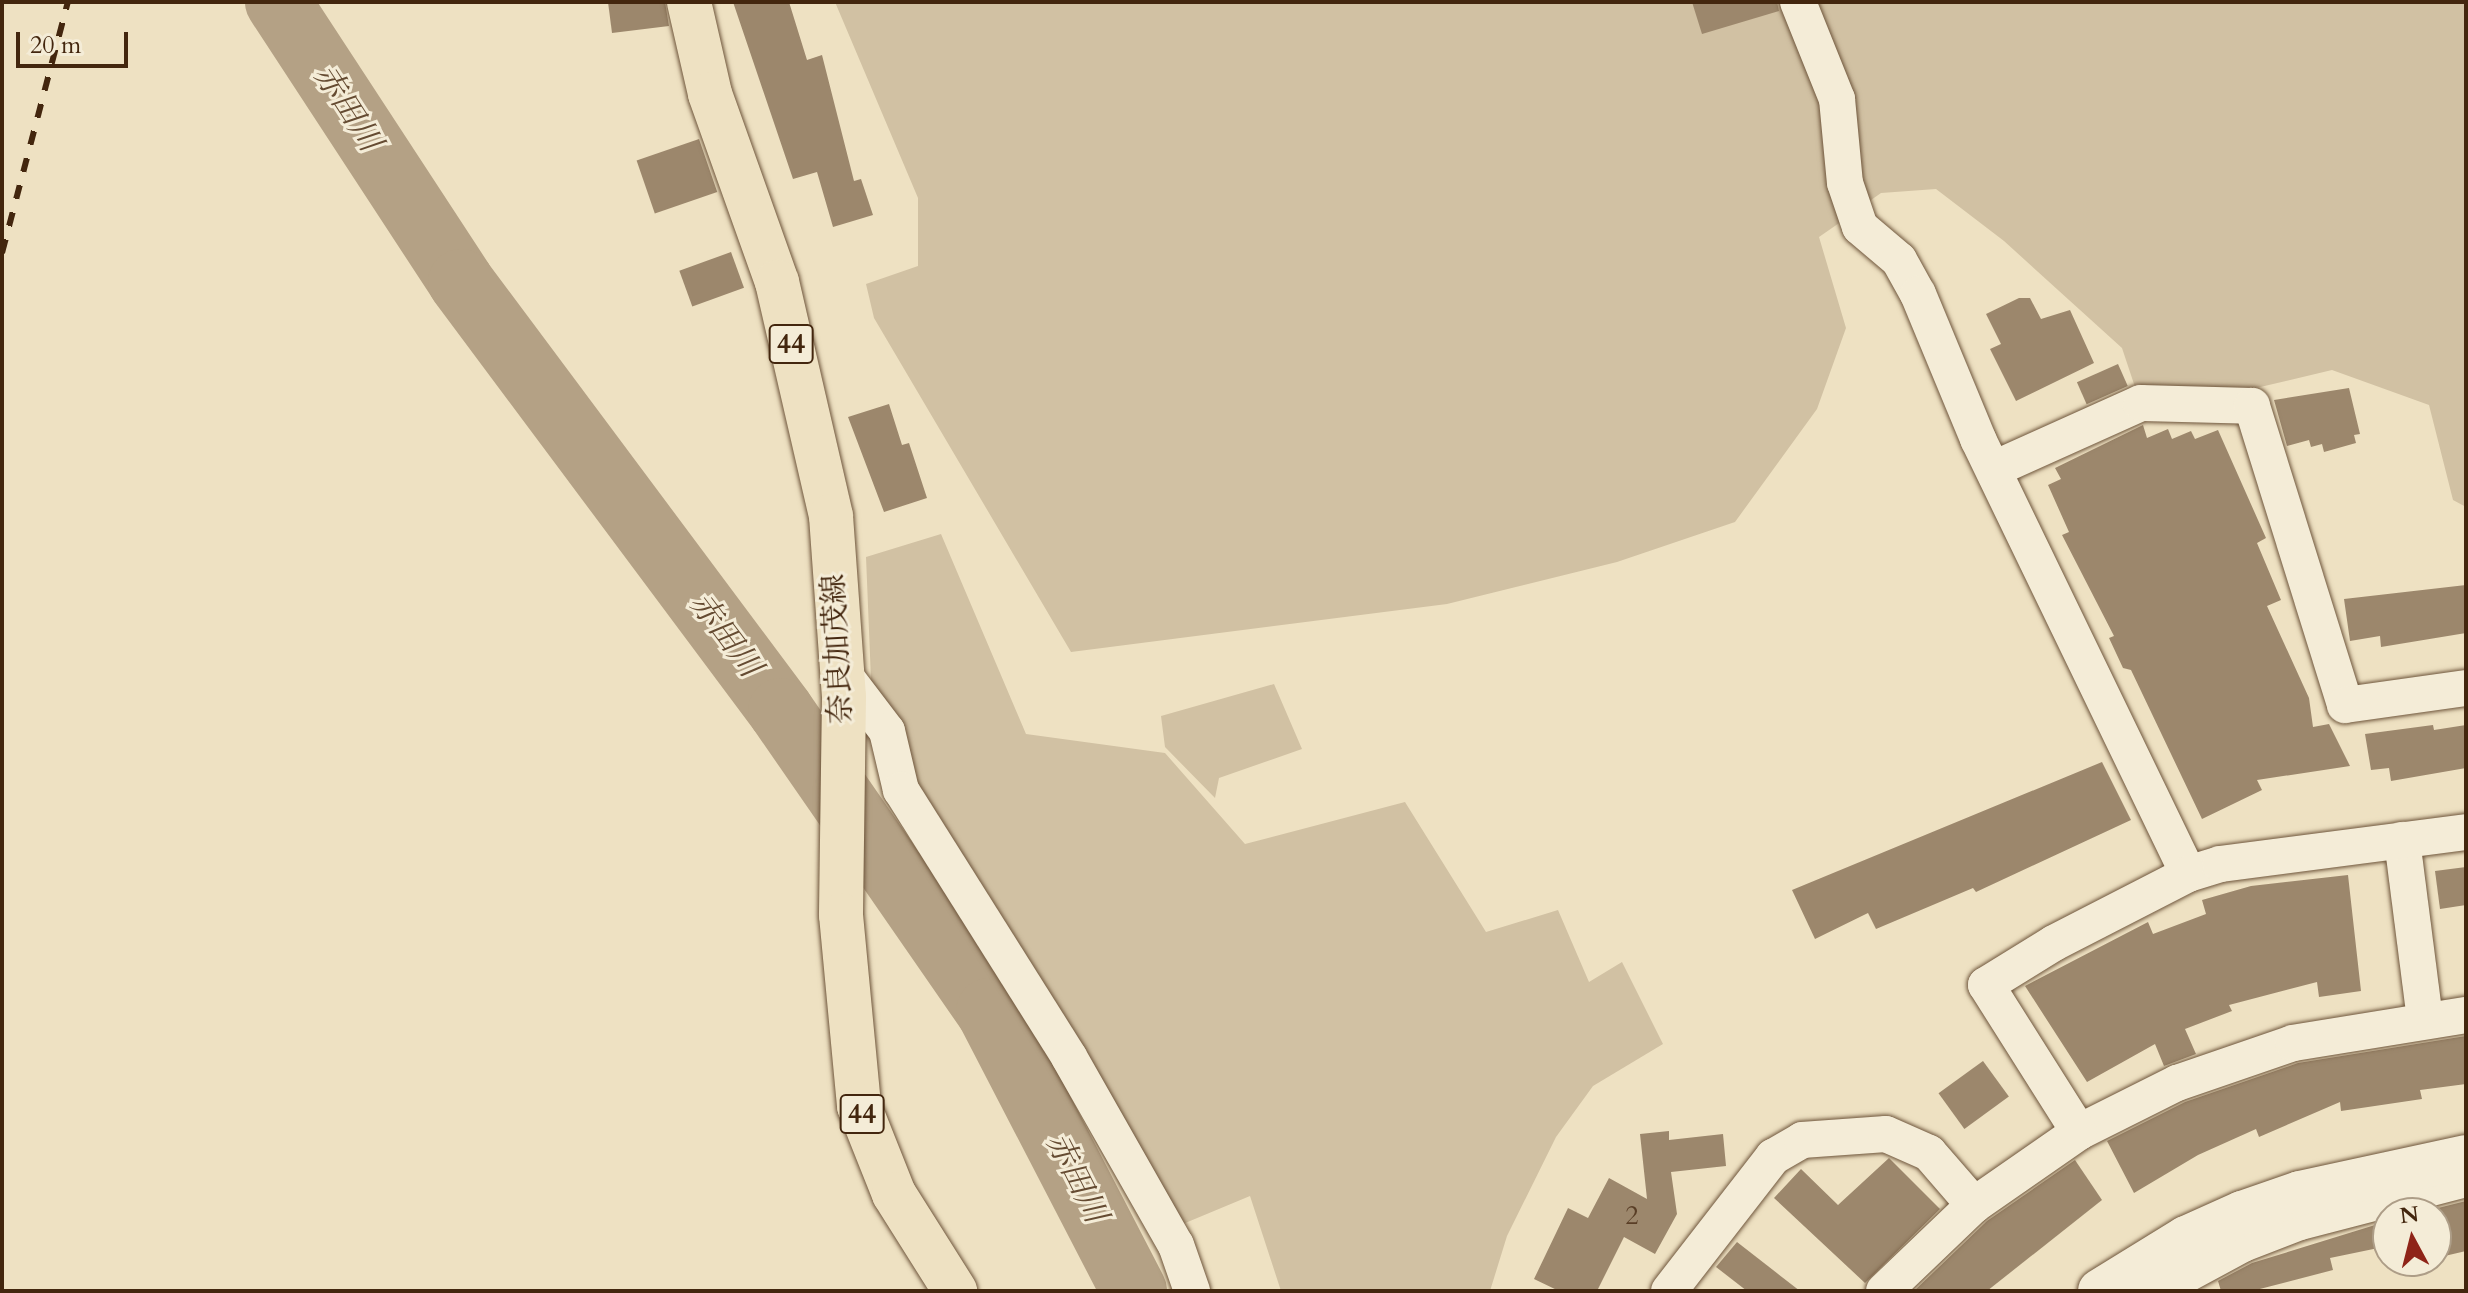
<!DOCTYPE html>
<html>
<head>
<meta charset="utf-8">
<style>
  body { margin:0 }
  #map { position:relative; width:2468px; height:1293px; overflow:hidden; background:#eee1c2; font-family:Cardo,"Noto Serif JP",serif }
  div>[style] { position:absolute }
  .green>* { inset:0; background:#d1c1a3 }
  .river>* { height:66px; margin:-33px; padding:0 33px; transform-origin:33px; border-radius:33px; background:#b4a185 }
  .building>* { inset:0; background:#9c876c; transform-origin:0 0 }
  .roads { filter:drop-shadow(0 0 2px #6e553b) drop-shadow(0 0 2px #6e553b) }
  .minor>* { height:36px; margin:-18px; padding:0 18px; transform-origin:18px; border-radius:18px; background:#f4ecd7 }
  .tertiary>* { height:44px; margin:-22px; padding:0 22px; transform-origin:22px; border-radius:22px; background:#f4ecd7 }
  .primary>* { height:44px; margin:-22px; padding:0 22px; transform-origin:22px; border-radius:22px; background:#eee1c2 }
  .rail>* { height:6px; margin-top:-3px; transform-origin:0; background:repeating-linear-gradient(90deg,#43260e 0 14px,transparent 0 28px) }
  span { translate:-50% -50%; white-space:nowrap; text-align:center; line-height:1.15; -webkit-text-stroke:6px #f4ecd7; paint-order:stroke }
  .number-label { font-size:26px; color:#593e26 }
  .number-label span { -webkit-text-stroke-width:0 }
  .shield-label span { padding:2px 6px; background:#f4ecd7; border:2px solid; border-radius:6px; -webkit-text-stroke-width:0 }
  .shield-label { font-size:28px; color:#43260e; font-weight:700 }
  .street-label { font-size:30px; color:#43260e }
  .water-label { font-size:32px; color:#654b32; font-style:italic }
  .frame { position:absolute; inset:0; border:4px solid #43260e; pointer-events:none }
  .north { position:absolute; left:2372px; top:1197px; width:80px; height:80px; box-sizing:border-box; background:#f4ecd7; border:2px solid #ad9d87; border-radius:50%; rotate:353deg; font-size:22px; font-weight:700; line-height:32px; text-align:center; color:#43260e }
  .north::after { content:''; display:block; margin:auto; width:28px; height:36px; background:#8f2418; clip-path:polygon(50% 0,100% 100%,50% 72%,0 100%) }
  .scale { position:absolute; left:16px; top:32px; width:112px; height:36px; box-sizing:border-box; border:4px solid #43260e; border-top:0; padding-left:10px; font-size:24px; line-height:28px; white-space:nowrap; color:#43260e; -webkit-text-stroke:6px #f4ecd7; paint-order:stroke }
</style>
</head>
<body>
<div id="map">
  <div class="green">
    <i style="clip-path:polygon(835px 2px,1790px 2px,1829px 101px,1845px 219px,1819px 237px,1846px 328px,1817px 409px,1735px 522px,1617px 562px,1447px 604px,1071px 652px,874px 318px,866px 284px,918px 266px,918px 198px)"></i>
    <i style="clip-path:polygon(1807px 2px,2466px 2px,2466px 507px,2453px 500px,2429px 405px,2332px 370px,2256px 388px,2138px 396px,2122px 348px,2004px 241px,1936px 189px,1881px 193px,1861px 207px)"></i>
    <i style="clip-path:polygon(941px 534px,1026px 734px,1165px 753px,1245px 844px,1405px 802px,1486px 932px,1558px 910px,1589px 982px,1622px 962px,1663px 1044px,1593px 1086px,1556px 1137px,1507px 1236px,1490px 1291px,1281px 1291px,1250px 1196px,1166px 1231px,874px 753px,866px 557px)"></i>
    <i style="clip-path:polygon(1274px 684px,1302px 749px,1219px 778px,1215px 798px,1165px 747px,1161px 716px)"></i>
  </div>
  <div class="river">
    <i style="left:278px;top:2px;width:334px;rotate:56.8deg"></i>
    <i style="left:461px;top:282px;width:535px;rotate:53.28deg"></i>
    <i style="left:781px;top:711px;width:365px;rotate:55.3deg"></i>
    <i style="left:989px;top:1011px;width:315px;rotate:62.6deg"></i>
  </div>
  <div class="building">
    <i style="clip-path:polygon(608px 2px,665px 2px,669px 26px,612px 33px)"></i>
    <i style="clip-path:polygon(733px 2px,789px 2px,807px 60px,822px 55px,854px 181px,861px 179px,873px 215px,833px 227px,817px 172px,793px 179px)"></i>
    <i style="clip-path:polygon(1692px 2px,1777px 2px,1779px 11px,1702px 34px)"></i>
    <i style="left:699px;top:139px;width:56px;height:66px;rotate:71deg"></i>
    <i style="left:731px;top:252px;width:38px;height:55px;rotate:70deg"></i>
    <i style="clip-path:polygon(2019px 298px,2030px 298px,2041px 319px,2070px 310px,2094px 363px,2016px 401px,1990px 349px,2001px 344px,1986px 314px)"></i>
    <i style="left:2118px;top:364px;width:24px;height:45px;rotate:66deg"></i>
    <i style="clip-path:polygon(2349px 388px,2360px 434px,2354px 435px,2356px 443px,2324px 452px,2322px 444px,2311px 447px,2309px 440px,2287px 446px,2274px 400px)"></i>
    <i style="clip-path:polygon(889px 404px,902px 445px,909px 443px,927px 498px,884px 512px,848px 417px)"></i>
    <i style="clip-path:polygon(2143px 425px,2147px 438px,2168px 429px,2172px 439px,2191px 431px,2195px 439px,2218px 430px,2266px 538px,2257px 543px,2281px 600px,2267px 606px,2309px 698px,2313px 727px,2329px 724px,2350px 766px,2257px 780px,2262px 790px,2202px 819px,2131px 670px,2123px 668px,2109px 638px,2114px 636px,2062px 535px,2069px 532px,2048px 485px,2061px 479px,2055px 468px)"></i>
    <i style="clip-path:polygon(2466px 585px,2466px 633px,2381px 647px,2380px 636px,2350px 641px,2344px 599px)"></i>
    <i style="clip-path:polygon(2433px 725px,2434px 730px,2466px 725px,2466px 768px,2391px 781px,2389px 768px,2371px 770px,2365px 734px)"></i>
    <i style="clip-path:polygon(2102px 762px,2131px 820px,1976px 892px,1973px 888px,1876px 929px,1868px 913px,1815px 939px,1792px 890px)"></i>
    <i style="clip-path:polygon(2466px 867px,2466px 905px,2440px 909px,2435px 871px)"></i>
    <i style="clip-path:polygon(2348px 875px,2361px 991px,2319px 997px,2317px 982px,2229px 1005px,2232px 1011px,2185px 1029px,2196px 1054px,2164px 1066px,2155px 1044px,2087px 1082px,2025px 986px,2148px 922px,2153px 934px,2206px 914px,2202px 900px,2251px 886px)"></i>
    <i style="clip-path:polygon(2466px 1036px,2466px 1084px,2420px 1090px,2422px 1099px,2341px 1111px,2340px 1102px,2259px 1137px,2256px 1129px,2198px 1155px,2134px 1193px,2107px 1141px,2185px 1102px,2298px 1063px)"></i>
    <i style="left:1983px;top:1061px;width:44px;height:55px;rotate:54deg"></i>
    <i style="clip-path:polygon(1669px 1131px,1669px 1140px,1723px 1134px,1726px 1166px,1671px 1172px,1677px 1214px,1655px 1254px,1624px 1237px,1597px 1291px,1559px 1291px,1534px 1279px,1568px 1208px,1588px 1218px,1609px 1178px,1647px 1199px,1640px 1134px)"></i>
    <i style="clip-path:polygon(1889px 1158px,1940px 1209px,1865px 1283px,1774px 1198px,1801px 1169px,1838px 1205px)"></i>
    <i style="clip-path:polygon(2075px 1160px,2102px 1200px,1987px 1291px,1914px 1291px,1987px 1221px)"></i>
    <i style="clip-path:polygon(2466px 1201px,2466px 1251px,2436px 1258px,2436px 1213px,2418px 1213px)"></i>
    <i style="clip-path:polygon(2388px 1221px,2388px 1246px,2330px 1258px,2333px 1270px,2252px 1291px,2221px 1291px,2218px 1281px,2252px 1263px)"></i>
    <i style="clip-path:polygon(1737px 1242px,1800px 1291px,1747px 1291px,1716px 1267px)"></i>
  </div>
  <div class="roads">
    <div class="minor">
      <i style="left:1798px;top:2px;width:105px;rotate:68.1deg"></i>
      <i style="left:1837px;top:99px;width:84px;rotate:84.6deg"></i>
      <i style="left:1845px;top:183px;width:46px;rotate:71.2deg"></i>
      <i style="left:1860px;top:227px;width:51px;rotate:40.2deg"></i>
      <i style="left:1899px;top:260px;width:39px;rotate:61deg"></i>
      <i style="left:1918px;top:294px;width:157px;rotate:67.5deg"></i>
      <i style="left:1978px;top:439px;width:483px;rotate:64.2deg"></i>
      <i style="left:1994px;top:469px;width:161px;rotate:-24.2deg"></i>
      <i style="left:2141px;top:403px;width:111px;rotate:1.5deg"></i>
      <i style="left:2252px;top:406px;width:313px;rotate:72.7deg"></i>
      <i style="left:2345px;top:705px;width:122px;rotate:-8deg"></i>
      <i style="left:842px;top:672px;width:74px;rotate:52.7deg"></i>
      <i style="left:887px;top:731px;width:61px;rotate:76.7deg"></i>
      <i style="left:901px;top:790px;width:315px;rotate:57.8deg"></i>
      <i style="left:1069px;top:1057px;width:216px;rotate:60.4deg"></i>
      <i style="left:1176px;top:1245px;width:49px;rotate:70.8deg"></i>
      <i style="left:2402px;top:840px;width:181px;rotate:82.7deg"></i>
      <i style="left:2079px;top:1132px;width:110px;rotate:-26.6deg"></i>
      <i style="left:2177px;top:1083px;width:123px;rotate:-19deg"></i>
      <i style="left:2293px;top:1043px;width:175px;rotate:-9.2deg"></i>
      <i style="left:1669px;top:1291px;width:170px;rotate:-52.2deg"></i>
      <i style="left:1773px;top:1157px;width:34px;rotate:-30deg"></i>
      <i style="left:1802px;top:1140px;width:84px;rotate:-4.1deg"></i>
      <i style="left:1886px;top:1134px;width:47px;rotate:23.8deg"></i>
      <i style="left:1929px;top:1153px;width:69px;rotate:49.1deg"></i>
      <i style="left:1974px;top:1205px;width:128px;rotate:-34.8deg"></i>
      <i style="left:2079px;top:1132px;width:174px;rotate:-122.3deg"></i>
      <i style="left:1986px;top:985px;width:80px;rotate:-31.7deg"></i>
      <i style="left:2054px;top:943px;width:151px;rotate:-27.2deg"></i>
      <i style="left:2188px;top:874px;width:34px;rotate:-17deg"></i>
      <i style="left:2220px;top:864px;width:248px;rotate:-7.4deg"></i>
      <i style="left:1884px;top:1291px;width:124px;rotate:-43.7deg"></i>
      <i style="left:2156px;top:1291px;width:99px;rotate:-28.4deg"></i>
      <i style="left:2243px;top:1244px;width:61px;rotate:-21.1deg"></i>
      <i style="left:2300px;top:1222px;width:171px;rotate:-14.5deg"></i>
    </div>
    <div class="tertiary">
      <i style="left:2100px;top:1291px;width:101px;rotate:-31.6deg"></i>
      <i style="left:2186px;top:1238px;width:61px;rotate:-24.1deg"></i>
      <i style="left:2242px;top:1213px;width:61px;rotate:-19deg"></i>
      <i style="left:2300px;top:1193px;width:170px;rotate:-12.2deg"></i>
    </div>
    <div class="primary">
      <i style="left:689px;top:2px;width:94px;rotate:77.1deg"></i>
      <i style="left:710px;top:94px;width:200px;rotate:70.4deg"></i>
      <i style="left:777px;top:282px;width:240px;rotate:77deg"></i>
      <i style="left:831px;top:516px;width:181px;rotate:85.9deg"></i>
      <i style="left:844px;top:697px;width:218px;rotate:90.8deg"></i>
      <i style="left:841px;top:915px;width:192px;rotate:84.6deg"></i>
      <i style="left:859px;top:1106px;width:95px;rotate:68.3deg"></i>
      <i style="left:894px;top:1194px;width:115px;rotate:57.8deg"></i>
    </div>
  </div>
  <div class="rail">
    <i style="left:2px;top:253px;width:260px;rotate:-75.3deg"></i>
  </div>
  <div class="number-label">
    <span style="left:1632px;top:1216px">2</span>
  </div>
  <div class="shield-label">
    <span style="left:791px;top:344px">44</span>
    <span style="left:862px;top:1114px">44</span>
  </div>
  <div class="street-label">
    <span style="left:838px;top:649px;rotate:-93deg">奈良加茂線</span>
  </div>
  <div class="water-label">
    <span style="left:347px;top:108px;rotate:57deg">赤田川</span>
    <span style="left:725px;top:635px;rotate:53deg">赤田川</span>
    <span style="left:1076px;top:1178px;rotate:63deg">赤田川</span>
  </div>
  <div class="frame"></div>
  <div class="north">N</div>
  <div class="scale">20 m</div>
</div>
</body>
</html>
